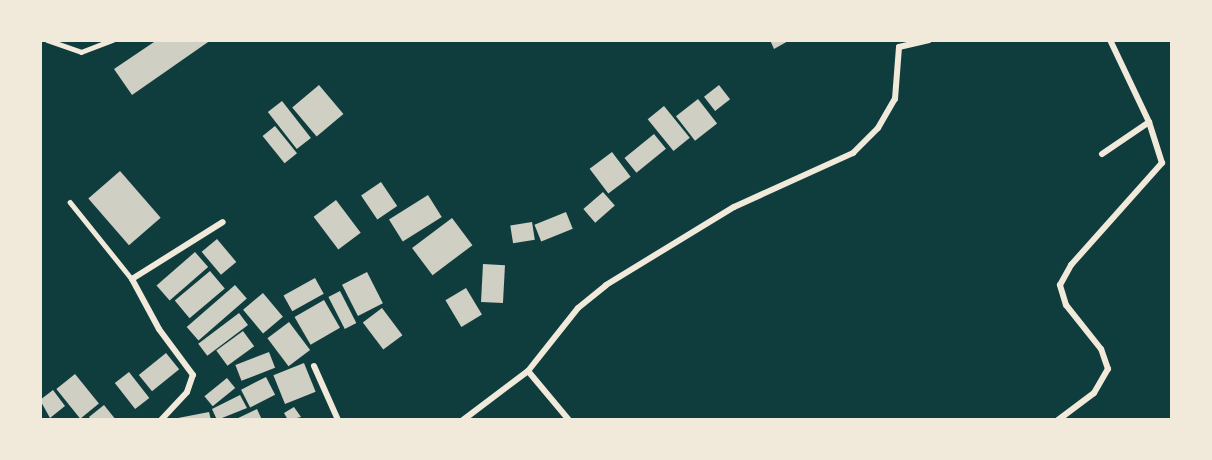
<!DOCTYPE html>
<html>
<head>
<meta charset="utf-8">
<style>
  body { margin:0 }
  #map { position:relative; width:1212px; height:460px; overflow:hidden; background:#0f3d3e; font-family:"Zilla Slab",serif }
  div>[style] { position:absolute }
  .building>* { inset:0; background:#cfcfc3; transform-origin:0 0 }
  .service>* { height:4.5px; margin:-2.25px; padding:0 2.25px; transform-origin:2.25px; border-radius:2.25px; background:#f1e9da }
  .minor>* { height:6px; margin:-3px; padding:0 3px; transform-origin:3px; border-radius:3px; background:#f1e9da }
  span { translate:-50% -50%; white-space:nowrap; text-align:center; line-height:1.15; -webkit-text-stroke:5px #f1e9da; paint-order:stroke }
  .frame { position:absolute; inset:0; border:42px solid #f1e9da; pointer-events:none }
</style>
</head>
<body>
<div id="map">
  <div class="building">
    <i style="clip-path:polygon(157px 40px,211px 40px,132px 95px,114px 69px)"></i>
    <i style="clip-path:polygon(770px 40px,790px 40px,774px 49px)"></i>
    <i style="left:319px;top:85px;width:38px;height:35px;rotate:50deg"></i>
    <i style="left:719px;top:85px;width:18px;height:19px;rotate:52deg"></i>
    <i style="left:698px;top:99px;width:31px;height:28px;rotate:52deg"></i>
    <i style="left:282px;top:101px;width:47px;height:18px;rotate:52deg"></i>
    <i style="left:664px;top:106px;width:41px;height:21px;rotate:51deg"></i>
    <i style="left:275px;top:126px;width:35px;height:16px;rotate:51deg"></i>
    <i style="left:654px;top:134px;width:19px;height:38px;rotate:51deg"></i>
    <i style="left:612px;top:152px;width:31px;height:28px;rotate:53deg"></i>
    <i style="left:120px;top:171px;width:62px;height:42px;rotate:49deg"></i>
    <i style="left:381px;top:182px;width:29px;height:24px;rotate:56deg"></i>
    <i style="left:603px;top:192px;width:18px;height:26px;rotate:49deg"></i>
    <i style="left:428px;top:195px;width:26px;height:46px;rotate:58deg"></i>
    <i style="left:336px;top:200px;width:41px;height:28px;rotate:53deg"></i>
    <i style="left:566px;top:212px;width:18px;height:34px;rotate:68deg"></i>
    <i style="left:452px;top:218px;width:34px;height:50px;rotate:53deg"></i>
    <i style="left:532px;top:222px;width:18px;height:22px;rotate:81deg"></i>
    <i style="left:217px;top:239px;width:30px;height:20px;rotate:50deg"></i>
    <i style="left:195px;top:252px;width:20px;height:51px;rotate:49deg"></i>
    <i style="left:483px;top:264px;width:22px;height:38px;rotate:3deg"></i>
    <i style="left:210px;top:271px;width:23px;height:46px;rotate:50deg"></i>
    <i style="left:367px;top:272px;width:35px;height:28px;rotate:63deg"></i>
    <i style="left:315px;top:278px;width:18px;height:36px;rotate:61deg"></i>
    <i style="left:235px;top:285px;width:18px;height:64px;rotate:49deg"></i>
    <i style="left:466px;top:288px;width:31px;height:24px;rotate:59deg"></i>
    <i style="left:340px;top:291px;width:36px;height:13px;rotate:63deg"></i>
    <i style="left:263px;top:293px;width:31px;height:26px;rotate:50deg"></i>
    <i style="left:324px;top:300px;width:32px;height:34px;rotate:60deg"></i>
    <i style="left:382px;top:308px;width:34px;height:24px;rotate:53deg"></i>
    <i style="left:239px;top:313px;width:15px;height:51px;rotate:53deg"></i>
    <i style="left:289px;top:322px;width:35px;height:27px;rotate:53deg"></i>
    <i style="left:243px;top:331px;width:19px;height:33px;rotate:54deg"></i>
    <i style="left:269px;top:352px;width:17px;height:36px;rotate:69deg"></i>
    <i style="left:166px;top:353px;width:21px;height:35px;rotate:51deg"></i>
    <i style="left:304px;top:363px;width:31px;height:33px;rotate:68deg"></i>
    <i style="left:129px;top:372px;width:33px;height:18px;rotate:52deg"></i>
    <i style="left:75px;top:374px;width:38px;height:24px;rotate:51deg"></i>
    <i style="left:266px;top:377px;width:20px;height:28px;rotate:63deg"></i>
    <i style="left:227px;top:378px;width:13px;height:29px;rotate:51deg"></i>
    <i style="clip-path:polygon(53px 390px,65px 406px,50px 418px,40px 400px)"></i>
    <i style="clip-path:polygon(240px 395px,247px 408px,217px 420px,212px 409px)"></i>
    <i style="clip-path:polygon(104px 405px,116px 420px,91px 420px,89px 417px)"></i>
    <i style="clip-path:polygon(294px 407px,301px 417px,288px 420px,284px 413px)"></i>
    <i style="clip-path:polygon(257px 409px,262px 420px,234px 420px)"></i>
    <i style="clip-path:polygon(209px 412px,211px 420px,179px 420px,178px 418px)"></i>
  </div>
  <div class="service">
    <i style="left:47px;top:40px;width:36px;rotate:19deg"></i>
    <i style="left:81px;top:52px;width:34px;rotate:-21deg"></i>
    <i style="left:70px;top:202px;width:99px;rotate:51.2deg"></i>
  </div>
  <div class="minor">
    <i style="left:1102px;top:154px;width:57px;rotate:-34.2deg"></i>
    <i style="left:314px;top:366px;width:59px;rotate:66deg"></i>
    <i style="left:528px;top:371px;width:64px;rotate:50.1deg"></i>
    <i style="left:161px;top:420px;width:38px;rotate:-47deg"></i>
    <i style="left:187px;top:392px;width:18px;rotate:-71deg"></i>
    <i style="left:193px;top:375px;width:57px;rotate:-126.5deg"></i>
    <i style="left:159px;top:329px;width:57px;rotate:-118.4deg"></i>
    <i style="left:132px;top:279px;width:107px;rotate:-32.1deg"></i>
    <i style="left:463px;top:420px;width:81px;rotate:-37deg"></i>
    <i style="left:528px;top:371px;width:80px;rotate:-51.6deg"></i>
    <i style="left:578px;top:308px;width:36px;rotate:-39deg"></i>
    <i style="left:606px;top:285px;width:150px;rotate:-31.4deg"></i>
    <i style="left:734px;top:207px;width:131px;rotate:-24.4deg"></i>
    <i style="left:853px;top:153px;width:35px;rotate:-45deg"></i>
    <i style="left:878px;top:128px;width:34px;rotate:-60deg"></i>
    <i style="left:895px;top:99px;width:52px;rotate:-85.6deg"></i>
    <i style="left:899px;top:47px;width:31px;rotate:-13deg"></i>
    <i style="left:1058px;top:420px;width:45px;rotate:-36.9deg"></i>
    <i style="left:1094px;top:393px;width:28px;rotate:-60deg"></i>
    <i style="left:1108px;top:369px;width:21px;rotate:-109deg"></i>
    <i style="left:1101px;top:349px;width:56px;rotate:-128.5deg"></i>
    <i style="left:1066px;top:305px;width:21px;rotate:-107deg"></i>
    <i style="left:1060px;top:285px;width:23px;rotate:-61deg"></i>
    <i style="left:1071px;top:265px;width:137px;rotate:-48.3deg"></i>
    <i style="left:1162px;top:163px;width:43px;rotate:-107.6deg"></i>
    <i style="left:1149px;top:122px;width:91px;rotate:-115.4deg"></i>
  </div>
  <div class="frame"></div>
</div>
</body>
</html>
